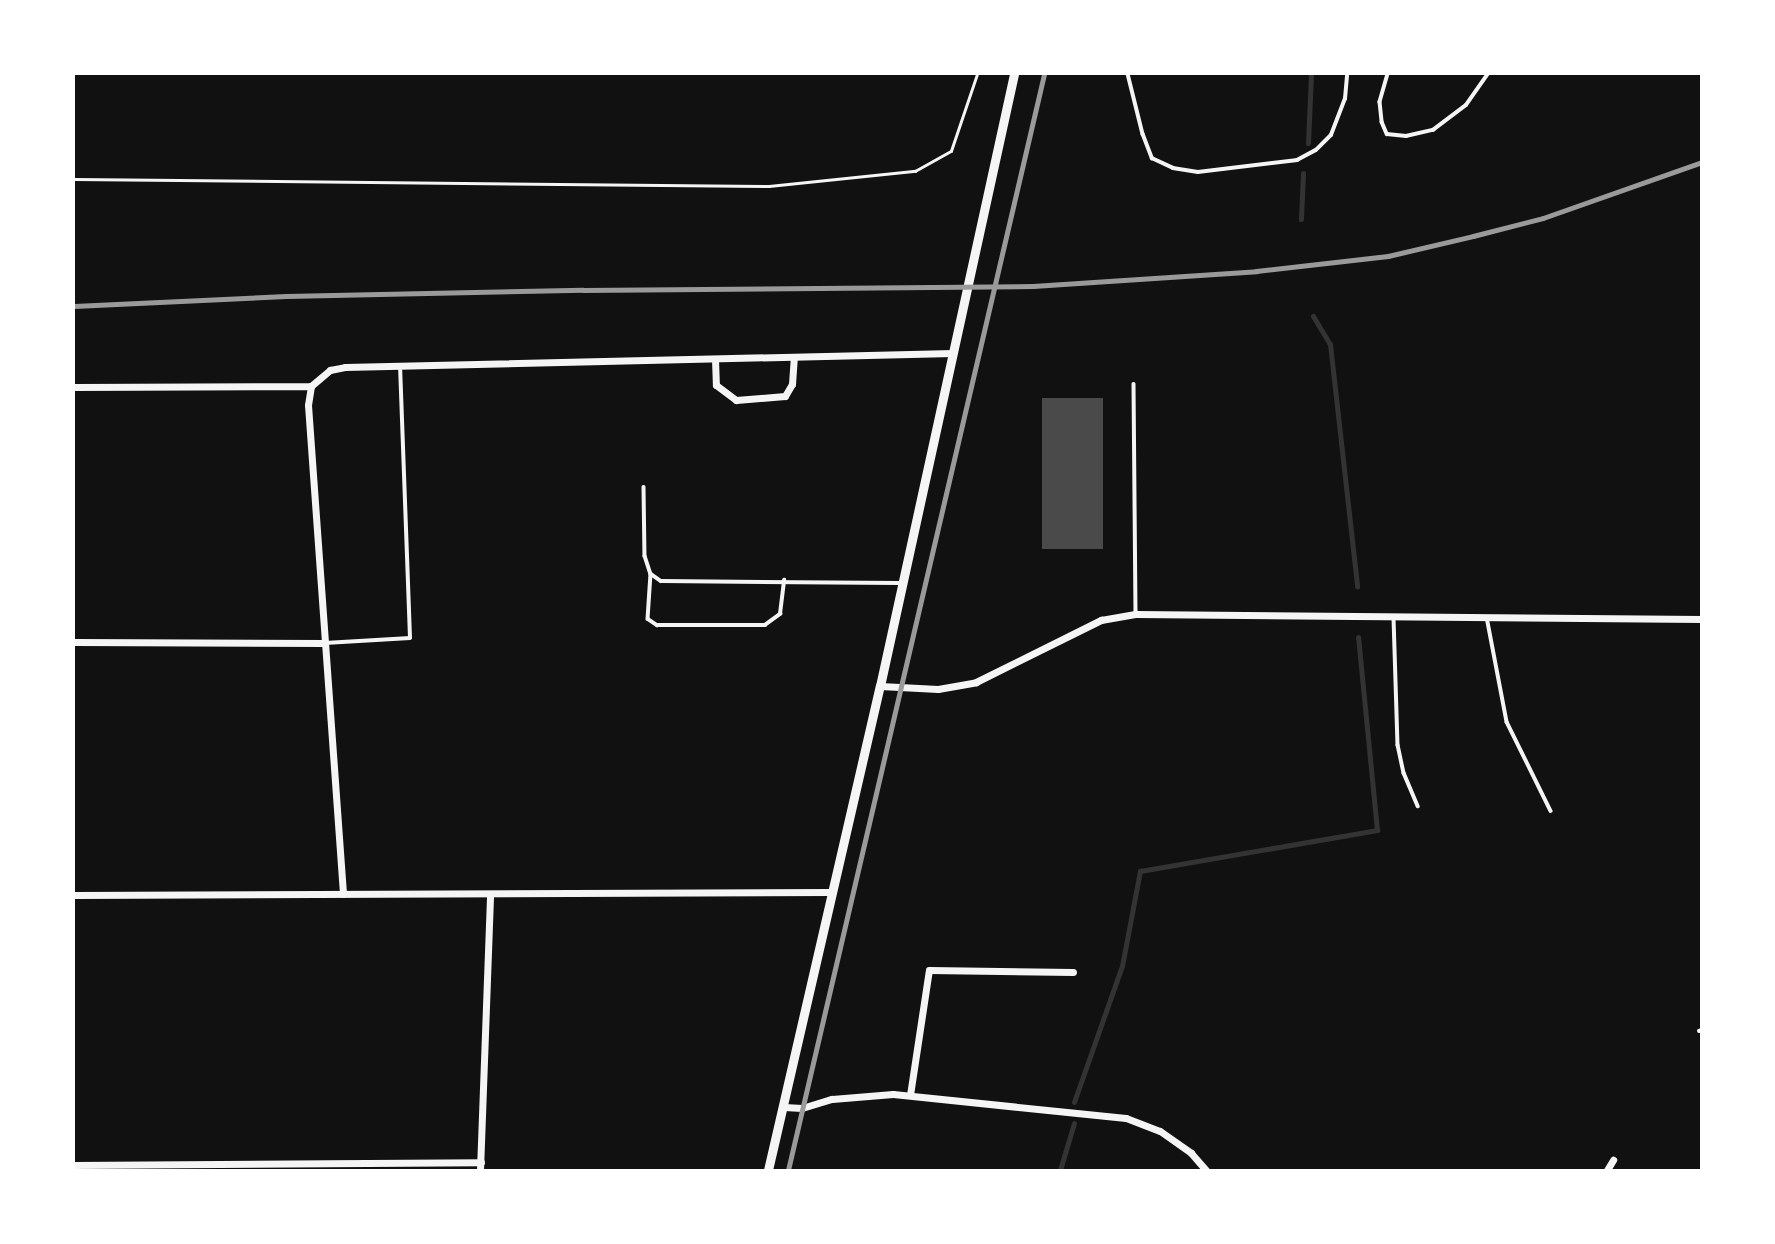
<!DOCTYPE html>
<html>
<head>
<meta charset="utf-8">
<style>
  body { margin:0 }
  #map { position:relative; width:1775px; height:1244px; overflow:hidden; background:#111; font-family:"Roboto Condensed",sans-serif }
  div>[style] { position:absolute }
  .stream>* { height:5px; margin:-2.5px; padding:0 2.5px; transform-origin:2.5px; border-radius:2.5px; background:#333 }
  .building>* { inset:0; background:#4a4a4a; transform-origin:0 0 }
  .path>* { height:2.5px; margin:-1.25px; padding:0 1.25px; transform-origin:1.25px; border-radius:1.25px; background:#f5f5f5 }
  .service>* { height:3.5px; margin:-1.75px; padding:0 1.75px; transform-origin:1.75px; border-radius:1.75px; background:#f5f5f5 }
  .minor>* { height:7px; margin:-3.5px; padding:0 3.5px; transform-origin:3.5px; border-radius:3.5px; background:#f5f5f5 }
  .tertiary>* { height:9px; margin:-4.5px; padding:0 4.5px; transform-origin:4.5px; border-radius:4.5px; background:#f5f5f5 }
  .rail>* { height:5px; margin:-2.5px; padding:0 2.5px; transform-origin:2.5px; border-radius:2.5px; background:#9a9a9a }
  span { translate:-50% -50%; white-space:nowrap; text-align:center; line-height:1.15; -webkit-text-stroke:7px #fff; paint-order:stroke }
  .frame { position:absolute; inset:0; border:75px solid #fff; pointer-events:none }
</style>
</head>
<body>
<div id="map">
  <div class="stream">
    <i style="left:1308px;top:143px;width:69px;rotate:-87.5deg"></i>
    <i style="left:1301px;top:219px;width:46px;rotate:-87.5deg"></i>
    <i style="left:1313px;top:316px;width:33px;rotate:59deg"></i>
    <i style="left:1330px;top:344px;width:244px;rotate:83.6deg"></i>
    <i style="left:1074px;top:1102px;width:144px;rotate:-70.6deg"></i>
    <i style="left:1122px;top:966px;width:97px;rotate:-79.3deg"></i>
    <i style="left:1140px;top:871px;width:241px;rotate:-9.8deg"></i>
    <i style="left:1377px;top:830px;width:194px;rotate:-95.6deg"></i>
    <i style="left:1060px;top:1170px;width:49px;rotate:-73.4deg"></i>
  </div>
  <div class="building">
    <i style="left:1042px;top:398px;width:61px;height:151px"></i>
  </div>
  <div class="path">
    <i style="left:74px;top:179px;width:695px;rotate:0.58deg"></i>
    <i style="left:769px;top:186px;width:147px;rotate:-5.9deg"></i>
    <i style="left:915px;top:171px;width:41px;rotate:-29.1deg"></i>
    <i style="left:951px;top:151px;width:81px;rotate:-71.3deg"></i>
  </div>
  <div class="service">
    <i style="left:1128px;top:74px;width:62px;rotate:76deg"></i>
    <i style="left:1143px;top:134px;width:26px;rotate:69deg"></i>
    <i style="left:1152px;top:158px;width:23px;rotate:25deg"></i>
    <i style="left:1173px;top:168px;width:25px;rotate:9deg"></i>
    <i style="left:1198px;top:172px;width:100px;rotate:-6.9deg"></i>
    <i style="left:1297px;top:160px;width:21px;rotate:-28deg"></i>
    <i style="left:1316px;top:150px;width:21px;rotate:-45deg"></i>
    <i style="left:1331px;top:135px;width:39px;rotate:-69deg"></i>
    <i style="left:1345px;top:99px;width:25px;rotate:-85deg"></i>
    <i style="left:1388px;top:74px;width:29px;rotate:106deg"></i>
    <i style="left:1380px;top:102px;width:20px;rotate:84deg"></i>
    <i style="left:1382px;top:122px;width:13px;rotate:67deg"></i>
    <i style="left:1387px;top:134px;width:19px;rotate:6deg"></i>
    <i style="left:1406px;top:136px;width:28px;rotate:-13deg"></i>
    <i style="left:1433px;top:130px;width:41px;rotate:-37.1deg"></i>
    <i style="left:1466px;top:105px;width:38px;rotate:-55deg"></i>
    <i style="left:1134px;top:384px;width:228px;rotate:89.5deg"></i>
    <i style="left:644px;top:487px;width:69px;rotate:89.2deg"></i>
    <i style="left:645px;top:556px;width:19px;rotate:72deg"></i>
    <i style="left:651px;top:574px;width:12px;rotate:35deg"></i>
    <i style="left:661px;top:581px;width:239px;rotate:0.5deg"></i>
    <i style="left:651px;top:574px;width:45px;rotate:93.8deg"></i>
    <i style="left:648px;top:619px;width:11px;rotate:34deg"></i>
    <i style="left:657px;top:625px;width:108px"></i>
    <i style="left:765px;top:625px;width:19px;rotate:-36deg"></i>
    <i style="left:780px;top:614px;width:34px;rotate:-83deg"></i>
    <i style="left:1487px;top:617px;width:107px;rotate:79.2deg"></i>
    <i style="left:1507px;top:722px;width:99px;rotate:63.7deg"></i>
    <i style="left:1394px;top:618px;width:127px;rotate:88.2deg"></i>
    <i style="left:1398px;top:745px;width:29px;rotate:78deg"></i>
    <i style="left:1404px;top:773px;width:36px;rotate:67deg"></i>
    <i style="left:325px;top:643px;width:85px;rotate:-3.4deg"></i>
    <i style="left:410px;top:638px;width:271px;rotate:-92.1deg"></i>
    <i style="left:1699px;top:1031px;width:3px;rotate:-18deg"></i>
  </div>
  <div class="minor">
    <i style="left:715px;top:359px;width:26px;rotate:88deg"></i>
    <i style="left:716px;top:385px;width:25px;rotate:37deg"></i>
    <i style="left:736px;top:400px;width:49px;rotate:-4.7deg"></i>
    <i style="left:785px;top:396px;width:14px;rotate:-60deg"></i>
    <i style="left:792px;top:384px;width:27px;rotate:-86deg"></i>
    <i style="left:311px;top:386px;width:19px;rotate:99deg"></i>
    <i style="left:308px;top:405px;width:490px;rotate:85.9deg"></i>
    <i style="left:74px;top:387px;width:237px;rotate:-0.2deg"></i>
    <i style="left:311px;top:386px;width:25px;rotate:-40deg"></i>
    <i style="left:330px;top:370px;width:15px;rotate:-11deg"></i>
    <i style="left:345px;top:367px;width:608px;rotate:-1.32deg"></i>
    <i style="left:74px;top:642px;width:251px;rotate:0.2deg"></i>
    <i style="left:880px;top:686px;width:58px;rotate:3deg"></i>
    <i style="left:938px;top:689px;width:39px;rotate:-10deg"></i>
    <i style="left:976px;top:682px;width:140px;rotate:-26.4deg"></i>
    <i style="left:1101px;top:620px;width:36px;rotate:-10deg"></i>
    <i style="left:1136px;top:614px;width:566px;rotate:0.51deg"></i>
    <i style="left:74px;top:895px;width:758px;rotate:-0.23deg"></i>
    <i style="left:910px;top:1095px;width:126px;rotate:-81.4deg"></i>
    <i style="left:929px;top:970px;width:144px;rotate:0.8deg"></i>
    <i style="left:784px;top:1107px;width:18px;rotate:3deg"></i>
    <i style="left:802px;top:1108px;width:31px;rotate:-17deg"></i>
    <i style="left:832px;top:1099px;width:61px;rotate:-4.7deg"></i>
    <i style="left:893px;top:1094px;width:234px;rotate:5.9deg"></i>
    <i style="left:1126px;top:1118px;width:36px;rotate:21deg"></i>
    <i style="left:1160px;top:1131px;width:38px;rotate:35deg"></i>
    <i style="left:1191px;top:1153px;width:23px;rotate:49deg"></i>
    <i style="left:74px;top:1165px;width:407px;rotate:-0.4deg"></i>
    <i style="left:480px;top:1170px;width:276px;rotate:-87.9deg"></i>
    <i style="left:1607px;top:1170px;width:12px;rotate:-59deg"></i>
  </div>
  <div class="tertiary">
    <i style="left:768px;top:1170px;width:497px;rotate:-77deg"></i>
    <i style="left:880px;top:686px;width:626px;rotate:-77.65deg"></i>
  </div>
  <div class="rail">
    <i style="left:74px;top:306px;width:212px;rotate:-2.7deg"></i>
    <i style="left:286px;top:296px;width:297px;rotate:-1.2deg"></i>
    <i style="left:583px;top:290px;width:450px;rotate:-0.5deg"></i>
    <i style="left:1033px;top:286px;width:224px;rotate:-3.8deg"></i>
    <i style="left:1256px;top:271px;width:133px;rotate:-6.5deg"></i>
    <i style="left:1388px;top:256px;width:87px;rotate:-13.2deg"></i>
    <i style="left:1473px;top:236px;width:72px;rotate:-14.4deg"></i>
    <i style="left:1543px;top:218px;width:169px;rotate:-19.4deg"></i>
    <i style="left:788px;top:1170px;width:1126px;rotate:-76.85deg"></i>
  </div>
  <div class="frame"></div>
</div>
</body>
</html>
